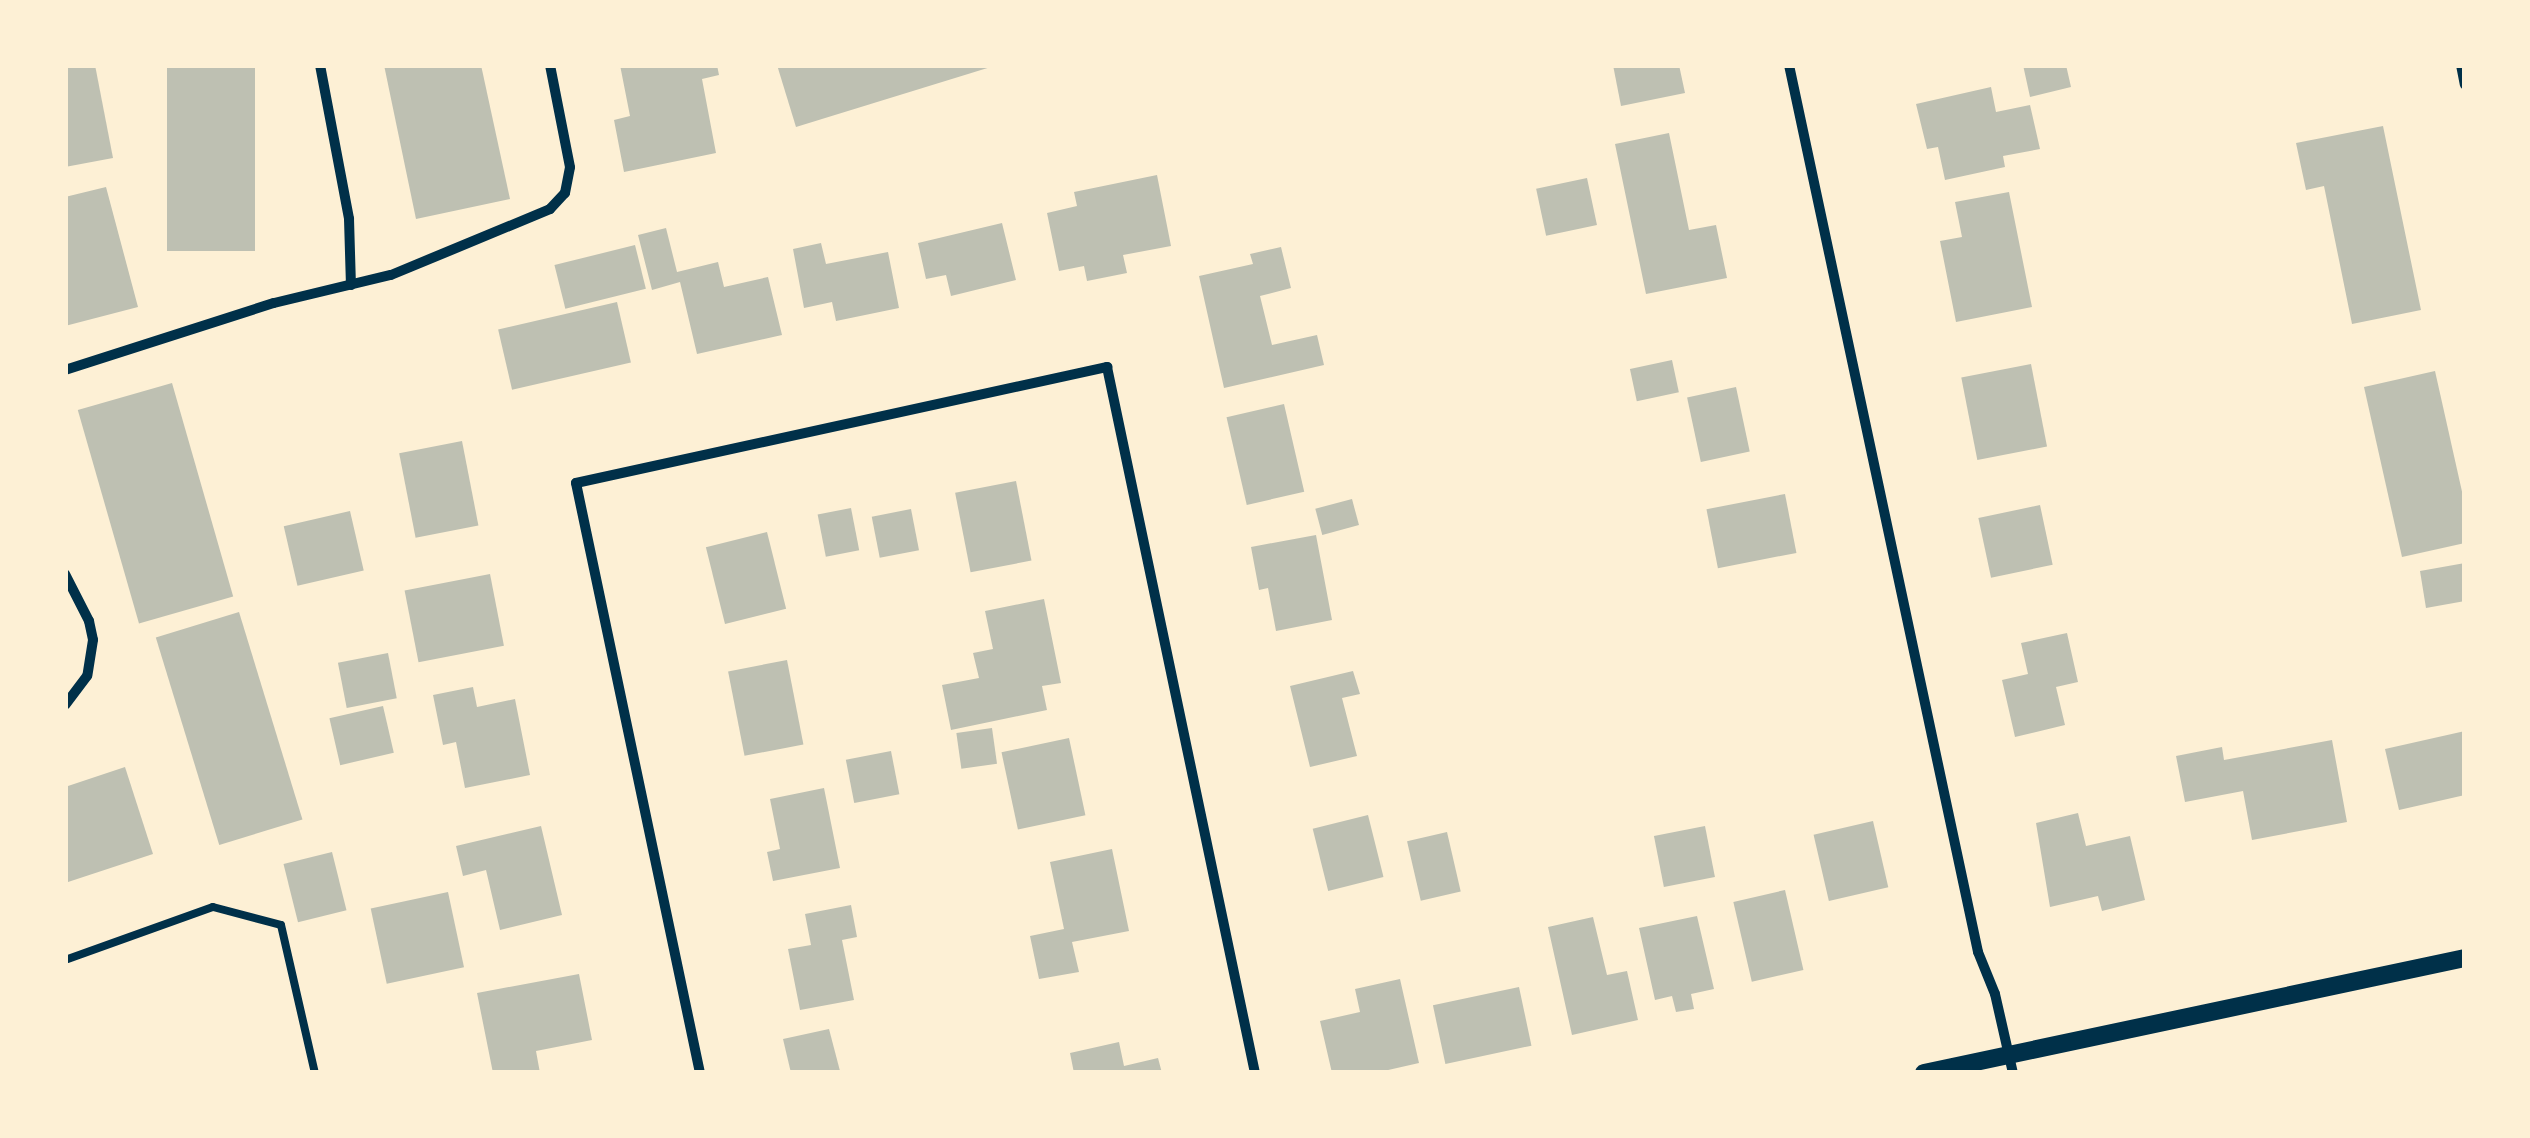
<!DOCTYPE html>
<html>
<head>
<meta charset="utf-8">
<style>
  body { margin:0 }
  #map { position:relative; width:2530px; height:1138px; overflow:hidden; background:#fdf0d5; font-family:"Asap Condensed",sans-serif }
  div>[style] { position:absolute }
  .building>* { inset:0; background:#bec0b2; transform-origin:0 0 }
  .service>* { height:8px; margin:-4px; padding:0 4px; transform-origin:4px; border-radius:4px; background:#003049 }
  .minor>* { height:10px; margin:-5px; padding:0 5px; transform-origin:5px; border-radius:5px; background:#003049 }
  .tertiary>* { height:18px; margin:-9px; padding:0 9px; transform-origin:9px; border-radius:9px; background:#003049 }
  span { translate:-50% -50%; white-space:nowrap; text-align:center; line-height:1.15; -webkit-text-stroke:9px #fdf0d5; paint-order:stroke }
  .frame { position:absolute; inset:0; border:68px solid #fdf0d5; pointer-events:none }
</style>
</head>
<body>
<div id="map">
  <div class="building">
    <i style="clip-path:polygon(65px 65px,95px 65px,113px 158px,65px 167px)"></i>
    <i style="left:167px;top:65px;width:88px;height:186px"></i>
    <i style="clip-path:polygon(384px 65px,481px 65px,510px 199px,416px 219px)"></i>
    <i style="clip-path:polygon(620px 65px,717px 65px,719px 75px,702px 79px,716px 153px,624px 172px,614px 120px,630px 116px)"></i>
    <i style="clip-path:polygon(777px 65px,994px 65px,994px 66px,796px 127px)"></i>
    <i style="clip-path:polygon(1613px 65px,1679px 65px,1685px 93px,1621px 106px)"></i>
    <i style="clip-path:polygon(2023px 65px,2066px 65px,2071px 87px,2030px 97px)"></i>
    <i style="clip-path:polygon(1991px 87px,1996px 112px,2030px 105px,2040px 149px,2003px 156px,2005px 167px,1945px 180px,1938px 147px,1927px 149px,1916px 104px)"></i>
    <i style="clip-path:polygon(2383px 126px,2421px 310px,2352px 324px,2324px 186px,2306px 190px,2296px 143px)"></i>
    <i style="clip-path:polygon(1669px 133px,1689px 230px,1716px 225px,1727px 278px,1646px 294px,1615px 144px)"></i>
    <i style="clip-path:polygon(1157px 175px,1171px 246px,1123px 255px,1127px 273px,1087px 281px,1084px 266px,1059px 271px,1047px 213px,1077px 206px,1074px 192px)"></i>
    <i style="left:1587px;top:178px;width:48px;height:52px;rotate:78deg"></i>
    <i style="clip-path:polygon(106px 187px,138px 307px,65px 326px,65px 197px)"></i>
    <i style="clip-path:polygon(2009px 192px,2032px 307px,1956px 322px,1940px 241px,1962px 237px,1955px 202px)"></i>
    <i style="clip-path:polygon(1002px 223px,1016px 280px,951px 296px,946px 275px,926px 279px,918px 243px)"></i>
    <i style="clip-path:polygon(666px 228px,677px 272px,718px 262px,724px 287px,768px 277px,782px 335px,697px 354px,680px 282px,652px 290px,638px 235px)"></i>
    <i style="clip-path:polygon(821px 243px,826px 264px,888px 252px,899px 308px,836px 321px,832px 302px,804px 308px,793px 249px)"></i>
    <i style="left:635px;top:245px;width:45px;height:83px;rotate:76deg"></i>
    <i style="clip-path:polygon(1281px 247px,1291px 288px,1260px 296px,1272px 345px,1317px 335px,1324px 365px,1224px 388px,1199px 276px,1253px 264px,1250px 254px)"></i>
    <i style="left:617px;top:302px;width:62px;height:122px;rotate:77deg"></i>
    <i style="left:1672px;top:360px;width:33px;height:43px;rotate:78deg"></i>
    <i style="left:2031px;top:364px;width:84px;height:71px;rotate:79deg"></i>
    <i style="clip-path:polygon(2435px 371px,2465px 505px,2465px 543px,2402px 557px,2364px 387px)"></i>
    <i style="left:172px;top:383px;width:222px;height:98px;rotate:74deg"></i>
    <i style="left:1736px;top:387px;width:66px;height:50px;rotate:78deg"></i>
    <i style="left:1284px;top:404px;width:90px;height:59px;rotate:77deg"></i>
    <i style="left:462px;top:441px;width:86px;height:64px;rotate:79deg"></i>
    <i style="left:1016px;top:481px;width:81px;height:62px;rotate:79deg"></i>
    <i style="left:1785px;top:494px;width:60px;height:80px;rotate:79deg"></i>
    <i style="left:1352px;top:499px;width:27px;height:38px;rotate:75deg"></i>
    <i style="left:2040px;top:505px;width:61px;height:63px;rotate:78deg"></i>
    <i style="left:851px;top:508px;width:43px;height:34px;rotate:79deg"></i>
    <i style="left:911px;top:509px;width:42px;height:40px;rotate:79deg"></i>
    <i style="left:350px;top:511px;width:61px;height:68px;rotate:77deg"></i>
    <i style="left:767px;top:532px;width:79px;height:63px;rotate:76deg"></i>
    <i style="clip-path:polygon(1316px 535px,1332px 620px,1276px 631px,1268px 588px,1259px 590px,1251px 547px)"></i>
    <i style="clip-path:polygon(2465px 563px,2465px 601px,2426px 608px,2420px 571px)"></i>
    <i style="left:490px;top:574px;width:73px;height:87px;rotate:79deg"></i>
    <i style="clip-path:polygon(1044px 599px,1061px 683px,1042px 686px,1047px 710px,951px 730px,942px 685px,979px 678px,973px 653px,993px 649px,985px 611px)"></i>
    <i style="left:239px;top:612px;width:217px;height:87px;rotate:73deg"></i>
    <i style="clip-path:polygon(2067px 633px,2078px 682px,2056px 687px,2065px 725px,2015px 737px,2002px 680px,2028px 674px,2021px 643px)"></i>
    <i style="left:388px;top:653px;width:46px;height:51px;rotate:79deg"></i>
    <i style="left:787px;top:660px;width:86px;height:60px;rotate:79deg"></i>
    <i style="clip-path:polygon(1353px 671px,1360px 694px,1342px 698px,1357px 756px,1310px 767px,1290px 686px)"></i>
    <i style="clip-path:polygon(473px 687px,477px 707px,515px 699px,530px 775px,465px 788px,456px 742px,443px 745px,433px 695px)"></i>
    <i style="left:383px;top:706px;width:48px;height:55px;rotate:77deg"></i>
    <i style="left:992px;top:728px;width:36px;height:36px;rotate:82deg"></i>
    <i style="clip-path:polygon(2465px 731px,2465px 795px,2399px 810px,2385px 749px)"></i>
    <i style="left:1069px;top:738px;width:79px;height:69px;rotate:78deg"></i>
    <i style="clip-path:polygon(2332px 740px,2347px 822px,2252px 840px,2243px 791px,2185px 802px,2176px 756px,2222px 747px,2224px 760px)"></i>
    <i style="left:891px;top:751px;width:44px;height:46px;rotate:79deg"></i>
    <i style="clip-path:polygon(125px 767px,153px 854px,65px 883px,65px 787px)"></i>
    <i style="clip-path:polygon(824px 788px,840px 868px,773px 881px,767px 852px,780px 849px,770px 799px)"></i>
    <i style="clip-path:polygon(2078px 813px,2086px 846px,2130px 836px,2145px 900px,2102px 911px,2098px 896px,2050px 907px,2036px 823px)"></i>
    <i style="left:1368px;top:815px;width:64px;height:57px;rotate:76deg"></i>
    <i style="left:1873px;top:821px;width:68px;height:61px;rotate:77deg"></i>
    <i style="clip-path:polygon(541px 826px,562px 915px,500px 930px,486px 870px,463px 876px,456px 846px)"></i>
    <i style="left:1705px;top:826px;width:52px;height:52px;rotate:79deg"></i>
    <i style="left:1447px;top:832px;width:61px;height:41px;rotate:77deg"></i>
    <i style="clip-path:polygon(1112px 849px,1129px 931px,1072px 942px,1079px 972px,1039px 979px,1030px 936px,1064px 929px,1050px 862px)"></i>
    <i style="left:332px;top:852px;width:60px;height:50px;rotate:76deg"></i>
    <i style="left:1785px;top:890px;width:82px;height:53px;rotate:77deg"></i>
    <i style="left:448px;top:892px;width:77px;height:79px;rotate:78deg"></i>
    <i style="clip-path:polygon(851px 905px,857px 937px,842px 940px,854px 1000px,800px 1010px,788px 949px,811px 945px,805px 914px)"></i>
    <i style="clip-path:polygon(1697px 916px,1714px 989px,1691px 994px,1694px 1009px,1676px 1012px,1672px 996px,1655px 1000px,1639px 928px)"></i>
    <i style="clip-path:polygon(1593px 917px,1607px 975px,1627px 971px,1638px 1020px,1572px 1035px,1548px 927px)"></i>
    <i style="clip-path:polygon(579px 974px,592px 1040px,536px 1051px,540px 1073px,493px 1073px,477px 993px)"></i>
    <i style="clip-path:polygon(1400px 979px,1419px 1063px,1375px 1073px,1332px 1073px,1320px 1021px,1360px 1012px,1355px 989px)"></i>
    <i style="left:1519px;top:987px;width:60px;height:88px;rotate:78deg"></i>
    <i style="clip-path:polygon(829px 1029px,840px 1071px,791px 1073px,783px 1039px)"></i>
    <i style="clip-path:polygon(1119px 1042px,1124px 1066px,1158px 1058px,1162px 1073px,1074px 1073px,1070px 1053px)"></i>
  </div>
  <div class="service">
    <i style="left:65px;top:960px;width:157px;rotate:-19.7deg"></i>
    <i style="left:213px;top:907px;width:70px;rotate:14.8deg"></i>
    <i style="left:281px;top:925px;width:152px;rotate:77.1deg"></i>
  </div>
  <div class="minor">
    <i style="left:320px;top:65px;width:157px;rotate:79.3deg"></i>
    <i style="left:349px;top:219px;width:66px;rotate:88.3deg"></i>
    <i style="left:1789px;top:65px;width:907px;rotate:77.97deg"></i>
    <i style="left:1978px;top:952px;width:45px;rotate:68deg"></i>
    <i style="left:1995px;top:994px;width:81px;rotate:77.2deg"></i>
    <i style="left:2461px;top:65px;width:20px;rotate:79deg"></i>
    <i style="left:65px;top:370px;width:219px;rotate:-17.8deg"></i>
    <i style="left:274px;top:303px;width:120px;rotate:-13.5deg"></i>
    <i style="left:391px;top:275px;width:172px;rotate:-22.5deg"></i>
    <i style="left:550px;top:209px;width:22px;rotate:-47deg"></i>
    <i style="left:565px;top:193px;width:26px;rotate:-79deg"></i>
    <i style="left:570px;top:167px;width:104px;rotate:-101.1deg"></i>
    <i style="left:65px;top:574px;width:53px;rotate:62.9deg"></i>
    <i style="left:89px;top:621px;width:19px;rotate:78deg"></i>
    <i style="left:93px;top:640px;width:36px;rotate:99deg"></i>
    <i style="left:87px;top:676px;width:36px;rotate:127deg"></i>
    <i style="left:700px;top:1073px;width:603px;rotate:-101.87deg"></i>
    <i style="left:576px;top:483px;width:544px;rotate:-12.32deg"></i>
    <i style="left:1107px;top:367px;width:721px;rotate:78.16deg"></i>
  </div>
  <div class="tertiary">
    <i style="left:1924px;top:1073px;width:553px;rotate:-12deg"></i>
  </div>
  <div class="frame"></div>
</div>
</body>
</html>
